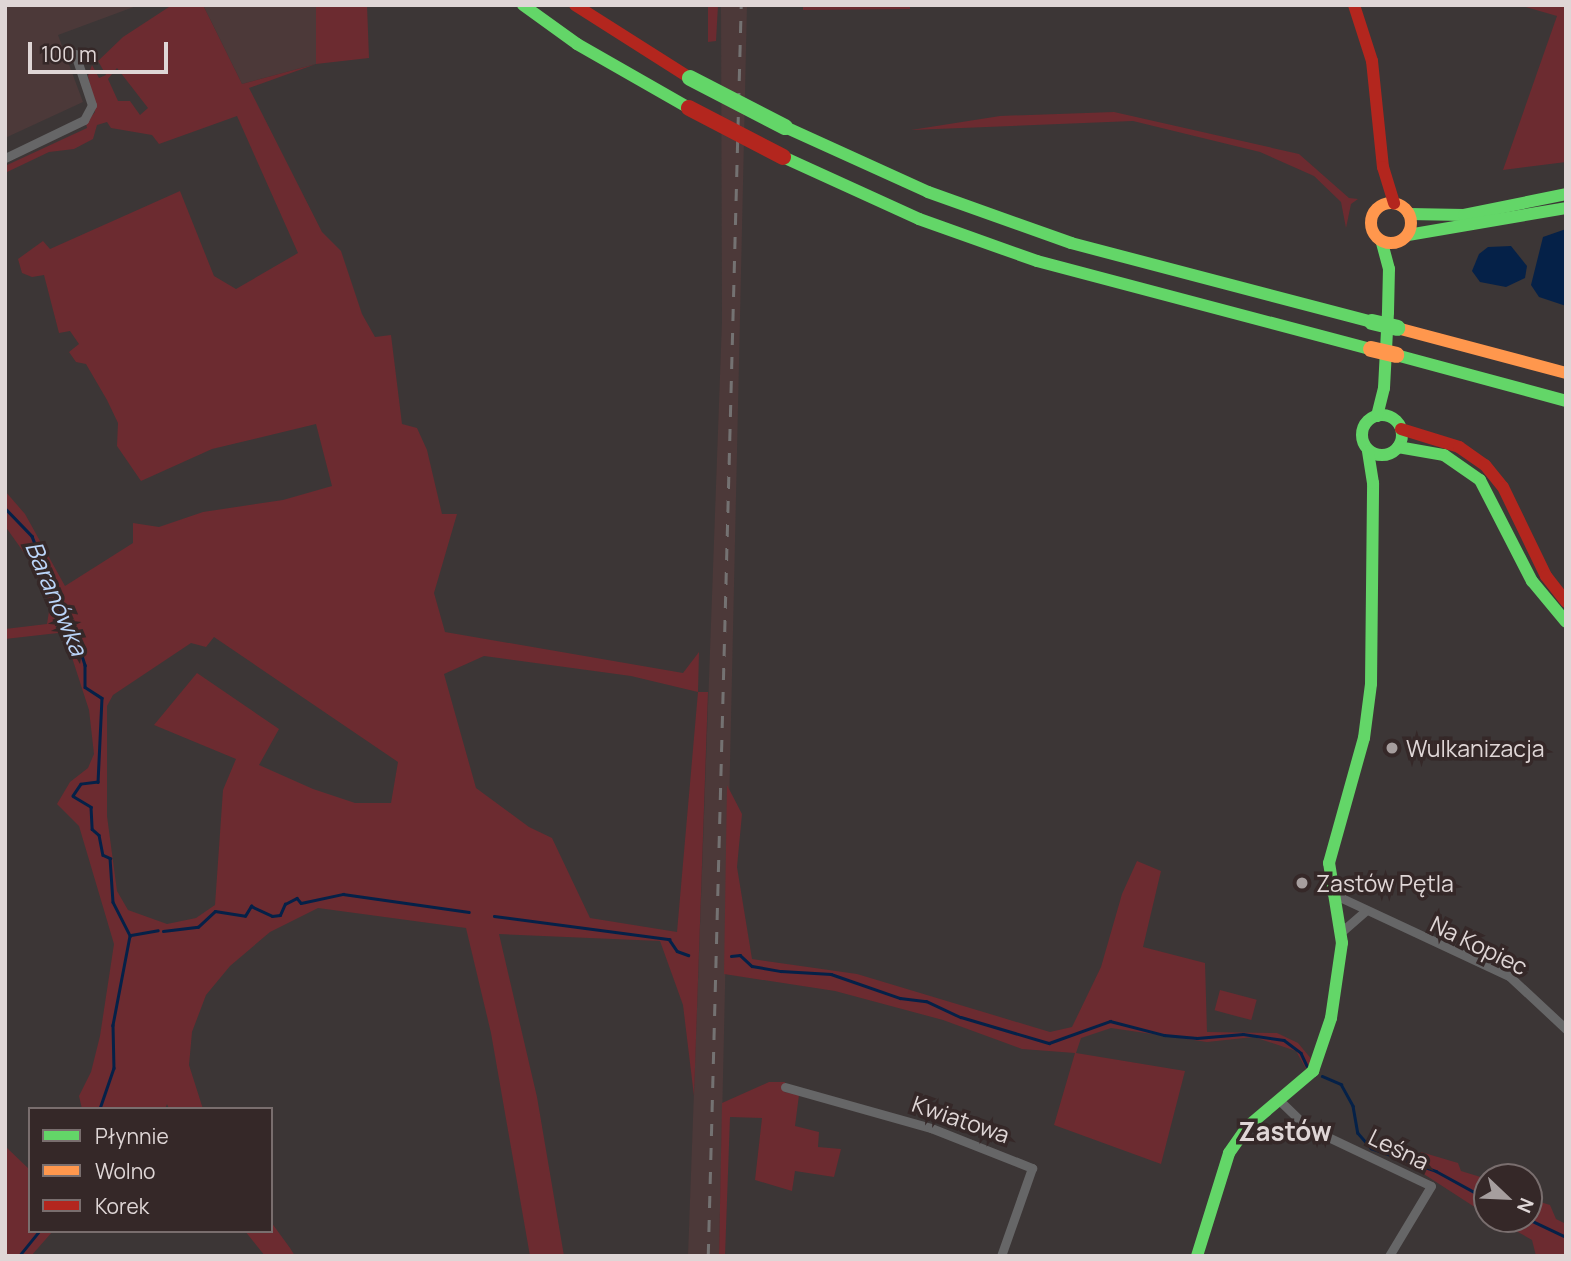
<!DOCTYPE html>
<html>
<head>
<meta charset="utf-8">
<style>
  body { margin:0 }
  #map { position:relative; width:1571px; height:1261px; overflow:hidden; background:#3c3636; font-family:Manrope,sans-serif }
  div>[style] { position:absolute }
  .built>* { inset:0; background:#4c3939 }
  .green>* { inset:0; background:#6c2b30; transform-origin:0 0 }
  .water>* { inset:0; background:#052148 }
  .stream>* { height:2.5px; margin:-1.25px; padding:0 1.25px; transform-origin:1.25px; border-radius:1.25px; background:#052148 }
  .street>* { height:9px; margin:-4.5px; padding:0 4.5px; transform-origin:4.5px; border-radius:4.5px; background:#666667 }
  .fast>* { height:12px; margin:-6px; padding:0 6px; transform-origin:6px; border-radius:6px; background:#63d668 }
  .fast>.ring { margin:-6px; padding:0; box-sizing:content-box; background:none; border:12px solid #63d668; border-radius:50% }
  .slow>* { height:12px; margin:-6px; padding:0 6px; transform-origin:6px; border-radius:6px; background:#ff974d }
  .slow>.ring { margin:-6px; padding:0; box-sizing:content-box; background:none; border:12px solid #ff974d; border-radius:50% }
  .jam>* { height:12px; margin:-6px; padding:0 6px; transform-origin:6px; border-radius:6px; background:#b3261e }
  .rail>* { height:2.5px; margin-top:-1.25px; transform-origin:0; background:repeating-linear-gradient(90deg,#747272 0 12px,transparent 0 24px) }
  .fast-bridge>* { height:16px; margin:-8px; padding:0 8px; transform-origin:8px; border-radius:8px; background:#63d668 }
  .slow-bridge>* { height:16px; margin:-8px; padding:0 8px; transform-origin:8px; border-radius:8px; background:#ff974d }
  .jam-bridge>* { height:16px; margin:-8px; padding:0 8px; transform-origin:8px; border-radius:8px; background:#b3261e }
  .dots>* { width:19px; height:19px; translate:-50% -50%; box-sizing:border-box; border:4px solid #352828; border-radius:50% }
  span { translate:-50% -50%; white-space:nowrap; text-align:center; line-height:1.15; -webkit-text-stroke:7px #352828; paint-order:stroke }
  .poi-label { font-size:23px; color:#dfd6d6 }
  .left { translate:0 -50%; text-align:left }
  .street-label { font-size:23px; color:#dfd6d6 }
  .water-label { font-size:24px; color:#bbd5f9; font-style:italic }
  .quarter-label { font-size:26px; color:#dfd6d6; font-weight:700 }
  .frame { position:absolute; inset:0; border:7px solid #dfd6d6; pointer-events:none }
  .legend { position:absolute; left:28px; top:1107px; width:245px; height:126px; box-sizing:border-box; background:#352828; border:2px solid #796e6e; margin:0; padding:9px 12px; list-style:none; font-size:21px; color:#dfd6d6 }
  .legend li { display:flex; align-items:center; gap:14px; height:35px }
  .legend b { width:35px; border:2px solid #796e6e }
  .north { position:absolute; left:1473px; top:1163px; width:70px; height:70px; box-sizing:border-box; background:#352828; border:2px solid #796e6e; border-radius:50%; rotate:113deg; font-size:19px; font-weight:700; line-height:28px; text-align:center; color:#dfd6d6 }
  .north::after { content:''; display:block; margin:auto; width:24px; height:32px; background:#a69e9e; clip-path:polygon(50% 0,100% 100%,50% 72%,0 100%) }
  .scale { position:absolute; left:28px; top:42px; width:140px; height:32px; box-sizing:border-box; border:4px solid #dfd6d6; border-top:0; padding-left:9px; font-size:21px; line-height:24px; white-space:nowrap; color:#dfd6d6; -webkit-text-stroke:5px #352828; paint-order:stroke }
</style>
</head>
<body>
<div id="map">
  <div class="built">
    <i style="clip-path:polygon(5px 5px,139px 5px,58px 35px,83px 102px,5px 138px)"></i>
    <i style="clip-path:polygon(203px 5px,316px 5px,316px 64px,242px 84px)"></i>
    <i style="clip-path:polygon(721px 5px,747px 5px,719px 1256px,688px 1256px,722px 321px)"></i>
  </div>
  <div class="green">
    <i style="clip-path:polygon(evenodd,172px 5px,203px 5px,242px 84px,316px 64px,316px 5px,367px 5px,369px 58px,316px 64px,249px 88px,322px 232px,341px 251px,362px 314px,375px 337px,391px 335px,402px 424px,417px 428px,427px 450px,442px 514px,457px 514px,434px 593px,445px 632px,683px 673px,699px 652px,698px 692px,708px 692px,694px 1096px,683px 1005px,660px 941px,499px 934px,537px 1097px,564px 1256px,530px 1256px,491px 1033px,466px 928px,318px 908px,270px 932px,230px 966px,206px 995px,192px 1032px,189px 1065px,203px 1109px,169px 1109px,167px 1104px,165px 1109px,82px 1109px,79px 1096px,91px 1072px,100px 1036px,114px 944px,79px 826px,57px 804px,70px 782px,88px 768px,94px 754px,89px 710px,66px 639px,58px 633px,5px 639px,5px 629px,47px 624px,50px 605px,37px 571px,5px 526px,5px 491px,25px 514px,65px 586px,133px 543px,133px 523px,159px 527px,203px 512px,283px 500px,332px 486px,316px 424px,212px 449px,141px 481px,117px 446px,118px 423px,107px 400px,86px 364px,76px 362px,69px 352px,79px 344px,70px 331px,59px 333px,44px 275px,32px 277px,22px 273px,18px 259px,43px 241px,50px 249px,180px 191px,214px 276px,236px 289px,298px 253px,237px 116px,159px 144px,152px 135px,111px 128px,107px 122px,97px 125px,93px 139px,74px 149px,49px 152px,5px 173px,5px 166px,87px 128px,86px 123px,95px 112px,88px 76px,92px 65px,99px 78px,106px 75px,98px 61px,123px 37px,172px 5px,117px 68px,148px 108px,140px 115px,130px 101px,118px 101px,108px 79px,117px 68px,172px 5px,214px 637px,398px 762px,391px 803px,355px 803px,313px 789px,259px 765px,279px 729px,197px 673px,154px 725px,236px 759px,223px 790px,215px 905px,196px 918px,167px 924px,128px 910px,117px 891px,107px 816px,107px 706px,113px 695px,191px 643px,206px 647px,214px 637px,172px 5px,484px 656px,631px 676px,698px 692px,677px 932px,590px 918px,552px 838px,529px 827px,476px 788px,444px 674px,484px 656px)"></i>
    <i style="clip-path:polygon(708px 5px,718px 5px,716px 41px,708px 42px)"></i>
    <i style="clip-path:polygon(803px 5px,910px 5px,910px 9px,803px 10px)"></i>
    <i style="clip-path:polygon(1519px 5px,1566px 5px,1566px 162px,1503px 170px,1557px 16px)"></i>
    <i style="clip-path:polygon(1114px 112px,1299px 154px,1349px 198px,1358px 199px,1351px 204px,1346px 228px,1341px 202px,1314px 176px,1260px 152px,1133px 121px,911px 130px,1000px 116px)"></i>
    <i style="clip-path:polygon(727px 785px,742px 814px,737px 867px,752px 959px,857px 974px,1050px 1032px,1072px 1027px,1101px 967px,1122px 894px,1137px 861px,1161px 871px,1143px 947px,1205px 963px,1207px 1032px,1277px 1033px,1298px 1043px,1313px 1061px,1306px 1069px,1296px 1051px,1254px 1037px,1207px 1042px,1111px 1028px,1081px 1038px,1076px 1053px,1185px 1071px,1161px 1164px,1054px 1125px,1075px 1053px,1022px 1049px,943px 1020px,835px 991px,724px 974px)"></i>
    <i style="left:1220px;top:990px;width:38px;height:21px;rotate:15deg"></i>
    <i style="clip-path:polygon(769px 1082px,785px 1082px,784px 1092px,799px 1095px,795px 1126px,819px 1132px,818px 1147px,841px 1149px,834px 1177px,795px 1171px,792px 1191px,755px 1180px,762px 1118px,730px 1117px,725px 1256px,719px 1256px,722px 1103px)"></i>
    <i style="clip-path:polygon(5px 1146px,30px 1170px,30px 1231px,53px 1231px,31px 1256px,5px 1256px)"></i>
    <i style="clip-path:polygon(1421px 1152px,1458px 1163px,1461px 1171px,1487px 1179px,1487px 1215px,1416px 1169px)"></i>
    <i style="clip-path:polygon(1529px 1181px,1534px 1200px,1550px 1205px,1556px 1219px,1566px 1224px,1566px 1256px,1536px 1256px,1532px 1240px,1495px 1219px,1529px 1219px)"></i>
    <i style="clip-path:polygon(271px 1222px,290px 1248px,295px 1256px,265px 1256px,245px 1231px,271px 1231px)"></i>
  </div>
  <div class="water">
    <i style="clip-path:polygon(1566px 229px,1566px 306px,1539px 297px,1531px 285px,1543px 237px)"></i>
    <i style="clip-path:polygon(1511px 246px,1527px 266px,1525px 278px,1506px 287px,1480px 282px,1472px 271px,1479px 254px,1488px 247px)"></i>
  </div>
  <div class="stream">
    <i style="left:5px;top:508px;width:39px;rotate:46deg"></i>
    <i style="left:32px;top:536px;width:28px;rotate:69deg"></i>
    <i style="left:42px;top:562px;width:11px;rotate:45deg"></i>
    <i style="left:50px;top:570px;width:35px;rotate:78deg"></i>
    <i style="left:57px;top:604px;width:35px;rotate:59deg"></i>
    <i style="left:75px;top:634px;width:33px;rotate:72deg"></i>
    <i style="left:85px;top:665px;width:22px;rotate:90deg"></i>
    <i style="left:85px;top:687px;width:20px;rotate:33deg"></i>
    <i style="left:102px;top:698px;width:84px;rotate:92.7deg"></i>
    <i style="left:98px;top:782px;width:17px;rotate:173deg"></i>
    <i style="left:81px;top:784px;width:14px;rotate:124deg"></i>
    <i style="left:73px;top:796px;width:21px;rotate:31deg"></i>
    <i style="left:91px;top:807px;width:22px;rotate:87deg"></i>
    <i style="left:92px;top:829px;width:9px;rotate:41deg"></i>
    <i style="left:99px;top:835px;width:20px;rotate:79deg"></i>
    <i style="left:103px;top:855px;width:8px;rotate:23deg"></i>
    <i style="left:110px;top:858px;width:44px;rotate:86.1deg"></i>
    <i style="left:113px;top:902px;width:38px;rotate:63deg"></i>
    <i style="left:130px;top:936px;width:91px;rotate:100.8deg"></i>
    <i style="left:113px;top:1025px;width:43px;rotate:88.7deg"></i>
    <i style="left:114px;top:1068px;width:43px;rotate:108.9deg"></i>
    <i style="left:494px;top:916px;width:177px;rotate:7.5deg"></i>
    <i style="left:669px;top:939px;width:14px;rotate:56deg"></i>
    <i style="left:677px;top:951px;width:12px;rotate:20deg"></i>
    <i style="left:163px;top:931px;width:35px;rotate:-7deg"></i>
    <i style="left:198px;top:927px;width:23px;rotate:-43deg"></i>
    <i style="left:215px;top:911px;width:30px;rotate:9deg"></i>
    <i style="left:245px;top:916px;width:12px;rotate:-59deg"></i>
    <i style="left:251px;top:906px;width:23px;rotate:25deg"></i>
    <i style="left:272px;top:916px;width:8px;rotate:-7deg"></i>
    <i style="left:280px;top:915px;width:12px;rotate:-66deg"></i>
    <i style="left:285px;top:904px;width:13px;rotate:-27deg"></i>
    <i style="left:297px;top:898px;width:6px;rotate:51deg"></i>
    <i style="left:301px;top:903px;width:43px;rotate:-12.1deg"></i>
    <i style="left:343px;top:894px;width:127px;rotate:8.1deg"></i>
    <i style="left:131px;top:935px;width:27px;rotate:-10deg"></i>
    <i style="left:731px;top:956px;width:9px;rotate:-6deg"></i>
    <i style="left:740px;top:955px;width:16px;rotate:43deg"></i>
    <i style="left:752px;top:966px;width:29px;rotate:10deg"></i>
    <i style="left:781px;top:971px;width:50px;rotate:3.4deg"></i>
    <i style="left:831px;top:974px;width:73px;rotate:19.2deg"></i>
    <i style="left:900px;top:998px;width:26px;rotate:7deg"></i>
    <i style="left:926px;top:1001px;width:38px;rotate:25deg"></i>
    <i style="left:961px;top:1017px;width:92px;rotate:16.5deg"></i>
    <i style="left:1049px;top:1043px;width:65px;rotate:-19.8deg"></i>
    <i style="left:1110px;top:1021px;width:56px;rotate:14.5deg"></i>
    <i style="left:1164px;top:1035px;width:33px;rotate:5deg"></i>
    <i style="left:1197px;top:1038px;width:46px;rotate:-5deg"></i>
    <i style="left:1243px;top:1034px;width:41px;rotate:8.3deg"></i>
    <i style="left:1284px;top:1040px;width:21px;rotate:37deg"></i>
    <i style="left:1301px;top:1053px;width:14px;rotate:65deg"></i>
    <i style="left:1322px;top:1076px;width:21px;rotate:23deg"></i>
    <i style="left:1341px;top:1084px;width:25px;rotate:61deg"></i>
    <i style="left:1353px;top:1106px;width:27px;rotate:80deg"></i>
    <i style="left:1358px;top:1133px;width:20px;rotate:49deg"></i>
    <i style="left:1371px;top:1148px;width:69px;rotate:19.5deg"></i>
    <i style="left:1436px;top:1171px;width:58px;rotate:28.8deg"></i>
    <i style="left:1528px;top:1219px;width:42px;rotate:25.3deg"></i>
    <i style="left:19px;top:1256px;width:32px;rotate:-51deg"></i>
  </div>
  <div class="street">
    <i style="left:5px;top:158px;width:88px;rotate:-25.7deg"></i>
    <i style="left:84px;top:120px;width:17px;rotate:-62deg"></i>
    <i style="left:92px;top:105px;width:54px;rotate:-108.4deg"></i>
    <i style="left:1331px;top:893px;width:196px;rotate:25deg"></i>
    <i style="left:1509px;top:976px;width:78px;rotate:42.9deg"></i>
    <i style="left:1340px;top:933px;width:33px;rotate:-41deg"></i>
    <i style="left:785px;top:1087px;width:152px;rotate:15.7deg"></i>
    <i style="left:931px;top:1128px;width:109px;rotate:21.6deg"></i>
    <i style="left:1032px;top:1168px;width:93px;rotate:109.4deg"></i>
    <i style="left:1280px;top:1101px;width:37px;rotate:44deg"></i>
    <i style="left:1307px;top:1127px;width:137px;rotate:25.4deg"></i>
    <i style="left:1431px;top:1186px;width:82px;rotate:121deg"></i>
  </div>
  <div class="fast">
    <i style="left:523px;top:5px;width:67px;rotate:35.8deg"></i>
    <i style="left:577px;top:44px;width:129px;rotate:29.7deg"></i>
    <i style="left:785px;top:127px;width:157px;rotate:24.4deg"></i>
    <i style="left:928px;top:192px;width:152px;rotate:19.6deg"></i>
    <i style="left:1071px;top:243px;width:311px;rotate:14.7deg"></i>
    <i style="left:783px;top:157px;width:149px;rotate:24.5deg"></i>
    <i style="left:919px;top:219px;width:125px;rotate:19.6deg"></i>
    <i style="left:1037px;top:261px;width:345px;rotate:14.8deg"></i>
    <i style="left:1409px;top:214px;width:55px;rotate:1deg"></i>
    <i style="left:1464px;top:215px;width:104px;rotate:-11.6deg"></i>
    <i style="left:1408px;top:235px;width:160px;rotate:-9.7deg"></i>
    <i style="left:1396px;top:355px;width:176px;rotate:15.1deg"></i>
    <i class="ring" style="left:1362px;top:415px;width:28px;height:28px"></i>
    <i style="left:1377px;top:416px;width:29px;rotate:-76deg"></i>
    <i style="left:1384px;top:388px;width:76px;rotate:-87deg"></i>
    <i style="left:1388px;top:312px;width:43px;rotate:-88.7deg"></i>
    <i style="left:1389px;top:269px;width:28px;rotate:-105deg"></i>
    <i style="left:1398px;top:447px;width:47px;rotate:9.9deg"></i>
    <i style="left:1444px;top:455px;width:44px;rotate:34.8deg"></i>
    <i style="left:1480px;top:480px;width:114px;rotate:62.8deg"></i>
    <i style="left:1532px;top:581px;width:53px;rotate:50.3deg"></i>
    <i style="left:1197px;top:1256px;width:108px;rotate:-72.7deg"></i>
    <i style="left:1229px;top:1153px;width:32px;rotate:-55deg"></i>
    <i style="left:1247px;top:1127px;width:87px;rotate:-40.3deg"></i>
    <i style="left:1313px;top:1071px;width:56px;rotate:-71.2deg"></i>
    <i style="left:1331px;top:1018px;width:76px;rotate:-81.7deg"></i>
    <i style="left:1342px;top:943px;width:81px;rotate:-99.2deg"></i>
    <i style="left:1329px;top:863px;width:130px;rotate:-74.4deg"></i>
    <i style="left:1364px;top:738px;width:54px;rotate:-82.6deg"></i>
    <i style="left:1371px;top:684px;width:201px;rotate:-89.4deg"></i>
    <i style="left:1373px;top:483px;width:32px;rotate:-99deg"></i>
  </div>
  <div class="slow">
    <i class="ring" style="left:1371px;top:203px;width:28px;height:28px"></i>
    <i style="left:1397px;top:328px;width:175px;rotate:14.9deg"></i>
  </div>
  <div class="jam">
    <i style="left:575px;top:5px;width:136px;rotate:32.4deg"></i>
    <i style="left:1354px;top:5px;width:59px;rotate:72.2deg"></i>
    <i style="left:1372px;top:61px;width:107px;rotate:84.1deg"></i>
    <i style="left:1383px;top:167px;width:38px;rotate:73deg"></i>
    <i style="left:1401px;top:429px;width:61px;rotate:17.2deg"></i>
    <i style="left:1459px;top:447px;width:32px;rotate:35deg"></i>
    <i style="left:1485px;top:465px;width:28px;rotate:51deg"></i>
    <i style="left:1503px;top:487px;width:99px;rotate:64.2deg"></i>
    <i style="left:1546px;top:576px;width:33px;rotate:52deg"></i>
  </div>
  <div class="rail">
    <i style="left:708px;top:1256px;width:1251px;rotate:-88.49deg"></i>
  </div>
  <div class="fast-bridge">
    <i style="left:690px;top:78px;width:107px;rotate:27.3deg"></i>
    <i style="left:1372px;top:322px;width:26px;rotate:13deg"></i>
  </div>
  <div class="slow-bridge">
    <i style="left:1371px;top:349px;width:26px;rotate:13deg"></i>
  </div>
  <div class="jam-bridge">
    <i style="left:689px;top:108px;width:106px;rotate:27.5deg"></i>
  </div>
  <div class="dots">
    <i style="left:1392px;top:748px;background:#a69e9e"></i>
    <i style="left:1302px;top:883px;background:#a69e9e"></i>
  </div>
  <div class="poi-label">
    <span class="left" style="left:1406px;top:748px">Wulkanizacja</span>
    <span class="left" style="left:1316px;top:883px">Zastów Pętla</span>
  </div>
  <div class="street-label">
    <span style="left:1479px;top:945px;rotate:26deg">Na Kopiec</span>
    <span style="left:961px;top:1119px;rotate:19deg">Kwiatowa</span>
    <span style="left:1399px;top:1149px;rotate:26deg">Leśna</span>
  </div>
  <div class="water-label">
    <span style="left:57px;top:598px;rotate:67deg">Baranówka</span>
  </div>
  <div class="quarter-label">
    <span style="left:1285px;top:1132px">Zastów</span>
  </div>
  <div class="frame"></div>
  <ul class="legend">
  <li><b style="height:9px;background:#63d668"></b>Płynnie</li>
  <li><b style="height:9px;background:#ff974d"></b>Wolno</li>
  <li><b style="height:9px;background:#b3261e"></b>Korek</li>
  </ul>
  <div class="north">N</div>
  <div class="scale">100 m</div>
</div>
</body>
</html>
